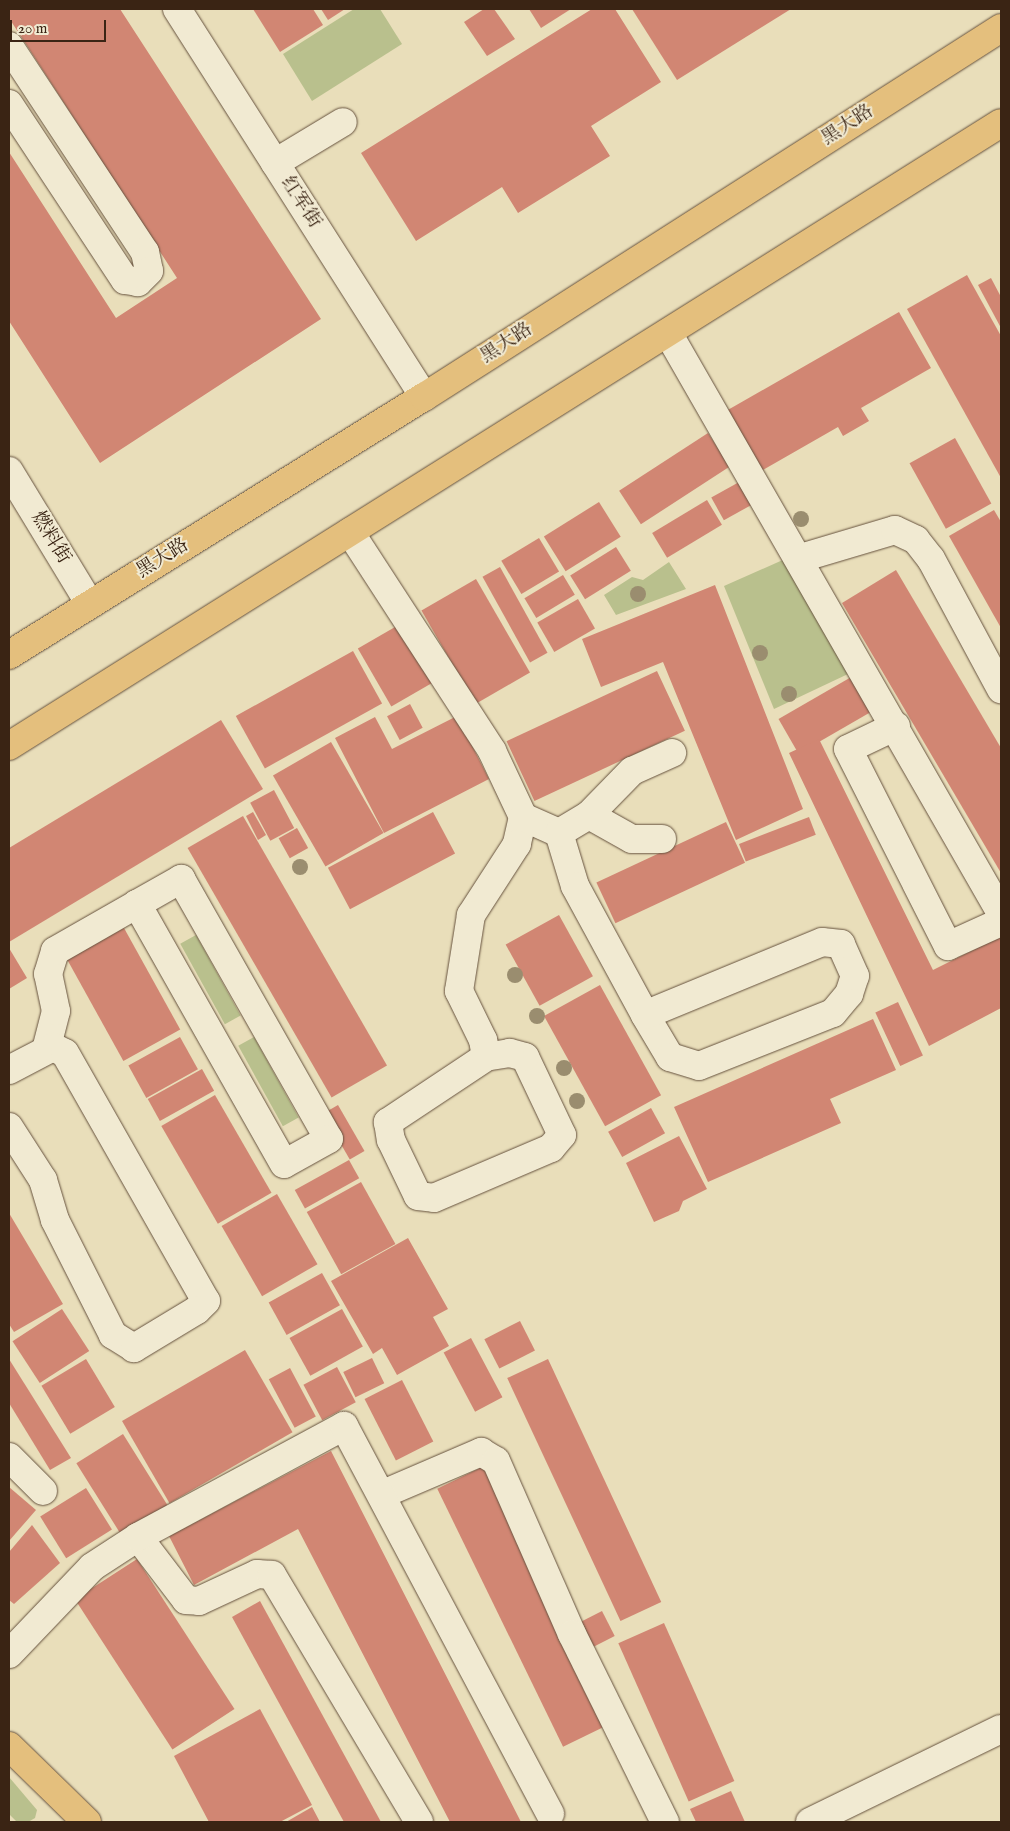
<!DOCTYPE html>
<html>
<head>
<meta charset="utf-8">
<style>
  body { margin:0 }
  #map { position:relative; width:1010px; height:1831px; overflow:hidden; background:#e9deba; font-family:"IM FELL English","Noto Serif SC",serif }
  div>[style] { position:absolute }
  .green>* { inset:0; background:#b9c08d; transform-origin:0 0 }
  .building>* { inset:0; background:#d18673; transform-origin:0 0 }
  .roads { filter:drop-shadow(0 0 1px #66523e) drop-shadow(0 0 1px #66523e) }
  .minor>* { height:28px; margin:-14px; padding:0 14px; transform-origin:14px; border-radius:14px; background:#f1ead2 }
  .major>* { height:28px; margin:-14px; padding:0 14px; transform-origin:14px; border-radius:14px; background:#e4bf7d }
  .highway>* { height:28px; margin:-14px; padding:0 14px; transform-origin:14px; border-radius:14px; background:#e4bf7d }
  .trees>* { width:16px; height:16px; margin:-8px; border-radius:50%; background:#9a8d6f }
  span { translate:-50% -50%; white-space:nowrap; text-align:center; line-height:1.15; -webkit-text-stroke:4px #f1ead2; paint-order:stroke }
  .street-label { font-size:19px; color:#3a2414 }
  .frame { position:absolute; inset:0; border:10px solid #3a2414; pointer-events:none }
  .scale { position:absolute; left:10px; top:20px; width:96px; height:22px; box-sizing:border-box; border:2px solid #3a2414; border-top:0; padding-left:6px; font-size:15px; line-height:18px; white-space:nowrap; color:#3a2414; -webkit-text-stroke:4px #f1ead2; paint-order:stroke }
</style>
</head>
<body>
<div id="map">
  <div class="green">
    <i style="clip-path:polygon(354px 9px,380px 9px,402px 44px,312px 101px,283px 54px)"></i>
    <i style="clip-path:polygon(785px 559px,848px 674px,774px 709px,724px 586px)"></i>
    <i style="clip-path:polygon(669px 562px,686px 589px,616px 615px,604px 595px,632px 577px,643px 580px)"></i>
    <i style="left:196px;top:935px;width:92px;height:18px;rotate:61deg"></i>
    <i style="left:254px;top:1037px;width:92px;height:18px;rotate:61deg"></i>
    <i style="clip-path:polygon(9px 1777px,37px 1810px,35px 1818px,28px 1822px,17px 1822px,9px 1814px)"></i>
  </div>
  <div class="building">
    <i style="clip-path:polygon(9px 9px,120px 9px,321px 319px,100px 463px,9px 321px,9px 152px,116px 318px,177px 278px,9px 18px)"></i>
    <i style="clip-path:polygon(253px 9px,313px 9px,323px 25px,280px 52px)"></i>
    <i style="clip-path:polygon(321px 9px,345px 9px,328px 20px)"></i>
    <i style="clip-path:polygon(484px 9px,494px 9px,515px 39px,487px 56px,464px 22px)"></i>
    <i style="clip-path:polygon(529px 9px,571px 9px,541px 28px)"></i>
    <i style="clip-path:polygon(592px 9px,615px 9px,661px 82px,591px 126px,610px 156px,518px 213px,502px 187px,416px 241px,361px 153px)"></i>
    <i style="clip-path:polygon(632px 9px,791px 9px,677px 80px)"></i>
    <i style="clip-path:polygon(967px 275px,1001px 336px,1001px 478px,907px 309px)"></i>
    <i style="clip-path:polygon(991px 278px,1001px 297px,1001px 328px,978px 285px)"></i>
    <i style="clip-path:polygon(899px 312px,931px 368px,861px 408px,869px 421px,843px 436px,838px 427px,761px 471px,726px 411px)"></i>
    <i style="left:708px;top:433px;width:40px;height:106px;rotate:57deg"></i>
    <i style="left:955px;top:438px;width:75px;height:52px;rotate:61deg"></i>
    <i style="left:741px;top:481px;width:26px;height:34px;rotate:61deg"></i>
    <i style="left:707px;top:500px;width:29px;height:64px;rotate:59deg"></i>
    <i style="left:599px;top:502px;width:41px;height:65px;rotate:58deg"></i>
    <i style="clip-path:polygon(994px 510px,1001px 522px,1001px 628px,949px 536px)"></i>
    <i style="left:539px;top:538px;width:39px;height:44px;rotate:59deg"></i>
    <i style="left:616px;top:547px;width:28px;height:54px;rotate:58deg"></i>
    <i style="left:500px;top:567px;width:98px;height:20px;rotate:61deg"></i>
    <i style="clip-path:polygon(896px 570px,1001px 748px,1001px 873px,842px 603px)"></i>
    <i style="left:563px;top:575px;width:23px;height:45px;rotate:59deg"></i>
    <i style="left:476px;top:579px;width:108px;height:63px;rotate:60deg"></i>
    <i style="clip-path:polygon(715px 585px,803px 809px,736px 840px,663px 662px,601px 687px,582px 639px)"></i>
    <i style="left:578px;top:599px;width:34px;height:47px;rotate:60deg"></i>
    <i style="left:402px;top:623px;width:67px;height:51px;rotate:60deg"></i>
    <i style="left:353px;top:651px;width:60px;height:134px;rotate:61deg"></i>
    <i style="left:657px;top:671px;width:66px;height:166px;rotate:65deg"></i>
    <i style="left:853px;top:676px;width:40px;height:86px;rotate:60deg"></i>
    <i style="left:410px;top:704px;width:27px;height:26px;rotate:62deg"></i>
    <i style="clip-path:polygon(457px 716px,489px 779px,384px 833px,335px 738px,375px 717px,392px 749px)"></i>
    <i style="clip-path:polygon(221px 720px,263px 789px,9px 942px,9px 848px)"></i>
    <i style="clip-path:polygon(819px 739px,933px 970px,1001px 936px,1001px 1008px,929px 1046px,789px 753px)"></i>
    <i style="left:331px;top:742px;width:105px;height:67px;rotate:60deg"></i>
    <i style="left:274px;top:790px;width:43px;height:27px;rotate:62deg"></i>
    <i style="clip-path:polygon(253px 812px,266px 835px,258px 840px,246px 816px)"></i>
    <i style="left:433px;top:812px;width:47px;height:119px;rotate:62deg"></i>
    <i style="left:243px;top:816px;width:288px;height:64px;rotate:60deg"></i>
    <i style="left:809px;top:817px;width:19px;height:75px;rotate:69deg"></i>
    <i style="left:726px;top:822px;width:45px;height:143px;rotate:65deg"></i>
    <i style="left:297px;top:828px;width:23px;height:21px;rotate:61deg"></i>
    <i style="left:559px;top:915px;width:70px;height:61px;rotate:61deg"></i>
    <i style="left:124px;top:928px;width:116px;height:65px;rotate:61deg"></i>
    <i style="clip-path:polygon(9px 948px,27px 978px,9px 989px)"></i>
    <i style="left:600px;top:985px;width:126px;height:64px;rotate:61deg"></i>
    <i style="left:898px;top:1002px;width:59px;height:25px;rotate:65deg"></i>
    <i style="clip-path:polygon(873px 1019px,896px 1070px,830px 1099px,841px 1123px,708px 1182px,674px 1107px)"></i>
    <i style="left:180px;top:1037px;width:37px;height:59px;rotate:61deg"></i>
    <i style="left:202px;top:1069px;width:25px;height:62px;rotate:61deg"></i>
    <i style="left:215px;top:1095px;width:113px;height:62px;rotate:60deg"></i>
    <i style="left:338px;top:1105px;width:53px;height:17px;rotate:60deg"></i>
    <i style="left:651px;top:1108px;width:29px;height:49px;rotate:61deg"></i>
    <i style="clip-path:polygon(679px 1136px,707px 1189px,683px 1201px,679px 1211px,654px 1222px,626px 1163px)"></i>
    <i style="left:349px;top:1160px;width:21px;height:62px;rotate:61deg"></i>
    <i style="left:361px;top:1182px;width:71px;height:62px;rotate:61deg"></i>
    <i style="left:277px;top:1194px;width:81px;height:64px;rotate:60deg"></i>
    <i style="clip-path:polygon(9px 1213px,63px 1304px,14px 1332px,9px 1324px)"></i>
    <i style="clip-path:polygon(408px 1238px,448px 1309px,433px 1317px,449px 1346px,397px 1375px,382px 1348px,373px 1354px,331px 1281px)"></i>
    <i style="left:322px;top:1273px;width:37px;height:61px;rotate:61deg"></i>
    <i style="left:62px;top:1309px;width:50px;height:59px;rotate:57deg"></i>
    <i style="left:342px;top:1309px;width:43px;height:60px;rotate:61deg"></i>
    <i style="left:520px;top:1321px;width:33px;height:40px;rotate:63deg"></i>
    <i style="left:471px;top:1338px;width:67px;height:31px;rotate:62deg"></i>
    <i style="left:245px;top:1350px;width:95px;height:142px;rotate:60deg"></i>
    <i style="left:372px;top:1358px;width:28px;height:32px;rotate:64deg"></i>
    <i style="clip-path:polygon(9px 1359px,71px 1458px,50px 1470px,9px 1403px)"></i>
    <i style="left:86px;top:1359px;width:56px;height:52px;rotate:59deg"></i>
    <i style="left:548px;top:1359px;width:268px;height:45px;rotate:65deg"></i>
    <i style="left:337px;top:1367px;width:40px;height:38px;rotate:62deg"></i>
    <i style="left:290px;top:1368px;width:55px;height:24px;rotate:62deg"></i>
    <i style="left:402px;top:1380px;width:69px;height:42px;rotate:63deg"></i>
    <i style="left:123px;top:1434px;width:84px;height:55px;rotate:58deg"></i>
    <i style="clip-path:polygon(331px 1451px,521px 1822px,450px 1822px,298px 1529px,194px 1585px,169px 1536px)"></i>
    <i style="left:484px;top:1466px;width:287px;height:52px;rotate:64deg"></i>
    <i style="clip-path:polygon(9px 1487px,36px 1510px,9px 1541px)"></i>
    <i style="left:86px;top:1488px;width:49px;height:54px;rotate:58deg"></i>
    <i style="clip-path:polygon(32px 1525px,60px 1563px,14px 1604px,9px 1600px,9px 1552px)"></i>
    <i style="left:137px;top:1559px;width:179px;height:74px;rotate:57deg"></i>
    <i style="clip-path:polygon(260px 1601px,300px 1674px,381px 1822px,344px 1822px,232px 1617px)"></i>
    <i style="left:602px;top:1611px;width:28px;height:33px;rotate:63deg"></i>
    <i style="left:664px;top:1623px;width:173px;height:50px;rotate:66deg"></i>
    <i style="clip-path:polygon(260px 1709px,312px 1805px,280px 1822px,209px 1822px,174px 1756px)"></i>
    <i style="clip-path:polygon(731px 1791px,745px 1822px,696px 1822px,690px 1809px)"></i>
    <i style="clip-path:polygon(312px 1807px,320px 1822px,286px 1822px)"></i>
  </div>
  <div class="roads">
    <div class="minor">
      <i style="left:177px;top:9px;width:460px;rotate:57.5deg"></i>
      <i style="left:9px;top:46px;width:247px;rotate:56.6deg"></i>
      <i style="left:145px;top:252px;width:19px;rotate:78deg"></i>
      <i style="left:149px;top:271px;width:16px;rotate:135deg"></i>
      <i style="left:138px;top:282px;width:13px;rotate:-171deg"></i>
      <i style="left:125px;top:280px;width:211px;rotate:-123.4deg"></i>
      <i style="left:275px;top:163px;width:79px;rotate:-31.1deg"></i>
      <i style="left:668px;top:333px;width:669px;rotate:60.14deg"></i>
      <i style="left:9px;top:471px;width:156px;rotate:58.7deg"></i>
      <i style="left:350px;top:532px;width:261px;rotate:57deg"></i>
      <i style="left:492px;top:751px;width:73px;rotate:64.8deg"></i>
      <i style="left:523px;top:817px;width:28px;rotate:103deg"></i>
      <i style="left:517px;top:844px;width:85px;rotate:122.9deg"></i>
      <i style="left:471px;top:915px;width:77px;rotate:99deg"></i>
      <i style="left:459px;top:991px;width:55px;rotate:63.9deg"></i>
      <i style="left:483px;top:1040px;width:17px;rotate:80deg"></i>
      <i style="left:486px;top:1057px;width:118px;rotate:146.4deg"></i>
      <i style="left:388px;top:1122px;width:18px;rotate:81deg"></i>
      <i style="left:391px;top:1140px;width:62px;rotate:64.3deg"></i>
      <i style="left:418px;top:1196px;width:16px;rotate:7deg"></i>
      <i style="left:434px;top:1198px;width:127px;rotate:-23.1deg"></i>
      <i style="left:551px;top:1148px;width:17px;rotate:-50deg"></i>
      <i style="left:562px;top:1135px;width:86px;rotate:-115.4deg"></i>
      <i style="left:525px;top:1057px;width:16px;rotate:-165deg"></i>
      <i style="left:510px;top:1053px;width:24px;rotate:171deg"></i>
      <i style="left:801px;top:558px;width:98px;rotate:-16.6deg"></i>
      <i style="left:895px;top:530px;width:23px;rotate:25deg"></i>
      <i style="left:916px;top:540px;width:24px;rotate:52deg"></i>
      <i style="left:931px;top:559px;width:148px;rotate:61.7deg"></i>
      <i style="left:896px;top:726px;width:53px;rotate:154.4deg"></i>
      <i style="left:848px;top:749px;width:221px;rotate:63.1deg"></i>
      <i style="left:948px;top:946px;width:58px;rotate:-24.4deg"></i>
      <i style="left:589px;top:815px;width:49px;rotate:29.2deg"></i>
      <i style="left:632px;top:839px;width:30px"></i>
      <i style="left:523px;top:817px;width:39px;rotate:24deg"></i>
      <i style="left:559px;top:833px;width:55px;rotate:73.2deg"></i>
      <i style="left:575px;top:886px;width:147px;rotate:61.5deg"></i>
      <i style="left:645px;top:1015px;width:49px;rotate:59.2deg"></i>
      <i style="left:670px;top:1057px;width:30px;rotate:17deg"></i>
      <i style="left:699px;top:1066px;width:144px;rotate:-21.6deg"></i>
      <i style="left:833px;top:1013px;width:25px;rotate:-50deg"></i>
      <i style="left:849px;top:994px;width:19px;rotate:-72deg"></i>
      <i style="left:855px;top:976px;width:35px;rotate:-114deg"></i>
      <i style="left:841px;top:944px;width:19px;rotate:-174deg"></i>
      <i style="left:822px;top:942px;width:191px;rotate:157.6deg"></i>
      <i style="left:559px;top:833px;width:35px;rotate:-31deg"></i>
      <i style="left:589px;top:815px;width:62px;rotate:-45.7deg"></i>
      <i style="left:632px;top:771px;width:44px;rotate:-24.2deg"></i>
      <i style="left:46px;top:1050px;width:40px;rotate:-75.6deg"></i>
      <i style="left:56px;top:1011px;width:38px;rotate:-102deg"></i>
      <i style="left:48px;top:974px;width:24px;rotate:-73deg"></i>
      <i style="left:55px;top:951px;width:95px;rotate:-29.8deg"></i>
      <i style="left:137px;top:904px;width:51px;rotate:-29.6deg"></i>
      <i style="left:181px;top:879px;width:299px;rotate:60.4deg"></i>
      <i style="left:329px;top:1139px;width:51px;rotate:150.9deg"></i>
      <i style="left:284px;top:1164px;width:299px;rotate:-119.5deg"></i>
      <i style="left:9px;top:1070px;width:50px;rotate:-27.6deg"></i>
      <i style="left:53px;top:1047px;width:13px;rotate:27deg"></i>
      <i style="left:65px;top:1053px;width:285px;rotate:60.4deg"></i>
      <i style="left:206px;top:1301px;width:13px;rotate:135deg"></i>
      <i style="left:197px;top:1310px;width:74px;rotate:148.9deg"></i>
      <i style="left:134px;top:1348px;width:25px;rotate:-148deg"></i>
      <i style="left:113px;top:1335px;width:129px;rotate:-116.8deg"></i>
      <i style="left:55px;top:1220px;width:42px;rotate:-106.7deg"></i>
      <i style="left:43px;top:1180px;width:63px;rotate:-122.7deg"></i>
      <i style="left:9px;top:1457px;width:48px;rotate:45deg"></i>
      <i style="left:383px;top:1494px;width:107px;rotate:-23.2deg"></i>
      <i style="left:481px;top:1452px;width:17px;rotate:31deg"></i>
      <i style="left:496px;top:1461px;width:189px;rotate:66.3deg"></i>
      <i style="left:572px;top:1634px;width:210px;rotate:63.7deg"></i>
      <i style="left:138px;top:1537px;width:79px;rotate:52.7deg"></i>
      <i style="left:186px;top:1600px;width:13px;rotate:4deg"></i>
      <i style="left:199px;top:1601px;width:64px;rotate:-25deg"></i>
      <i style="left:257px;top:1574px;width:15px;rotate:4deg"></i>
      <i style="left:272px;top:1575px;width:287px;rotate:59.2deg"></i>
      <i style="left:9px;top:1654px;width:120px;rotate:-46.3deg"></i>
      <i style="left:92px;top:1567px;width:55px;rotate:-33.1deg"></i>
      <i style="left:138px;top:1537px;width:234px;rotate:-28.3deg"></i>
      <i style="left:344px;top:1426px;width:439px;rotate:62deg"></i>
      <i style="left:810px;top:1822px;width:212px;rotate:-26deg"></i>
    </div>
    <div class="major">
      <i style="left:9px;top:1746px;width:109px;rotate:44.3deg"></i>
    </div>
    <div class="highway">
      <i style="left:9px;top:655px;width:489px;rotate:-31.9deg"></i>
      <i style="left:424px;top:397px;width:685px;rotate:-32.6deg"></i>
      <i style="left:9px;top:746px;width:1171px;rotate:-32.13deg"></i>
    </div>
  </div>
  <div class="trees">
    <i style="left:801px;top:519px"></i>
    <i style="left:638px;top:594px"></i>
    <i style="left:760px;top:653px"></i>
    <i style="left:789px;top:694px"></i>
    <i style="left:300px;top:867px"></i>
    <i style="left:515px;top:975px"></i>
    <i style="left:537px;top:1016px"></i>
    <i style="left:564px;top:1068px"></i>
    <i style="left:577px;top:1101px"></i>
  </div>
  <div class="street-label">
    <span style="left:848px;top:126px;rotate:-33deg">黑大路</span>
    <span style="left:300px;top:203px;rotate:57deg">红军街</span>
    <span style="left:507px;top:344px;rotate:-33deg">黑大路</span>
    <span style="left:50px;top:538px;rotate:59deg">燃料街</span>
    <span style="left:163px;top:559px;rotate:-32deg">黑大路</span>
  </div>
  <div class="frame"></div>
  <div class="scale">20 m</div>
</div>
</body>
</html>
